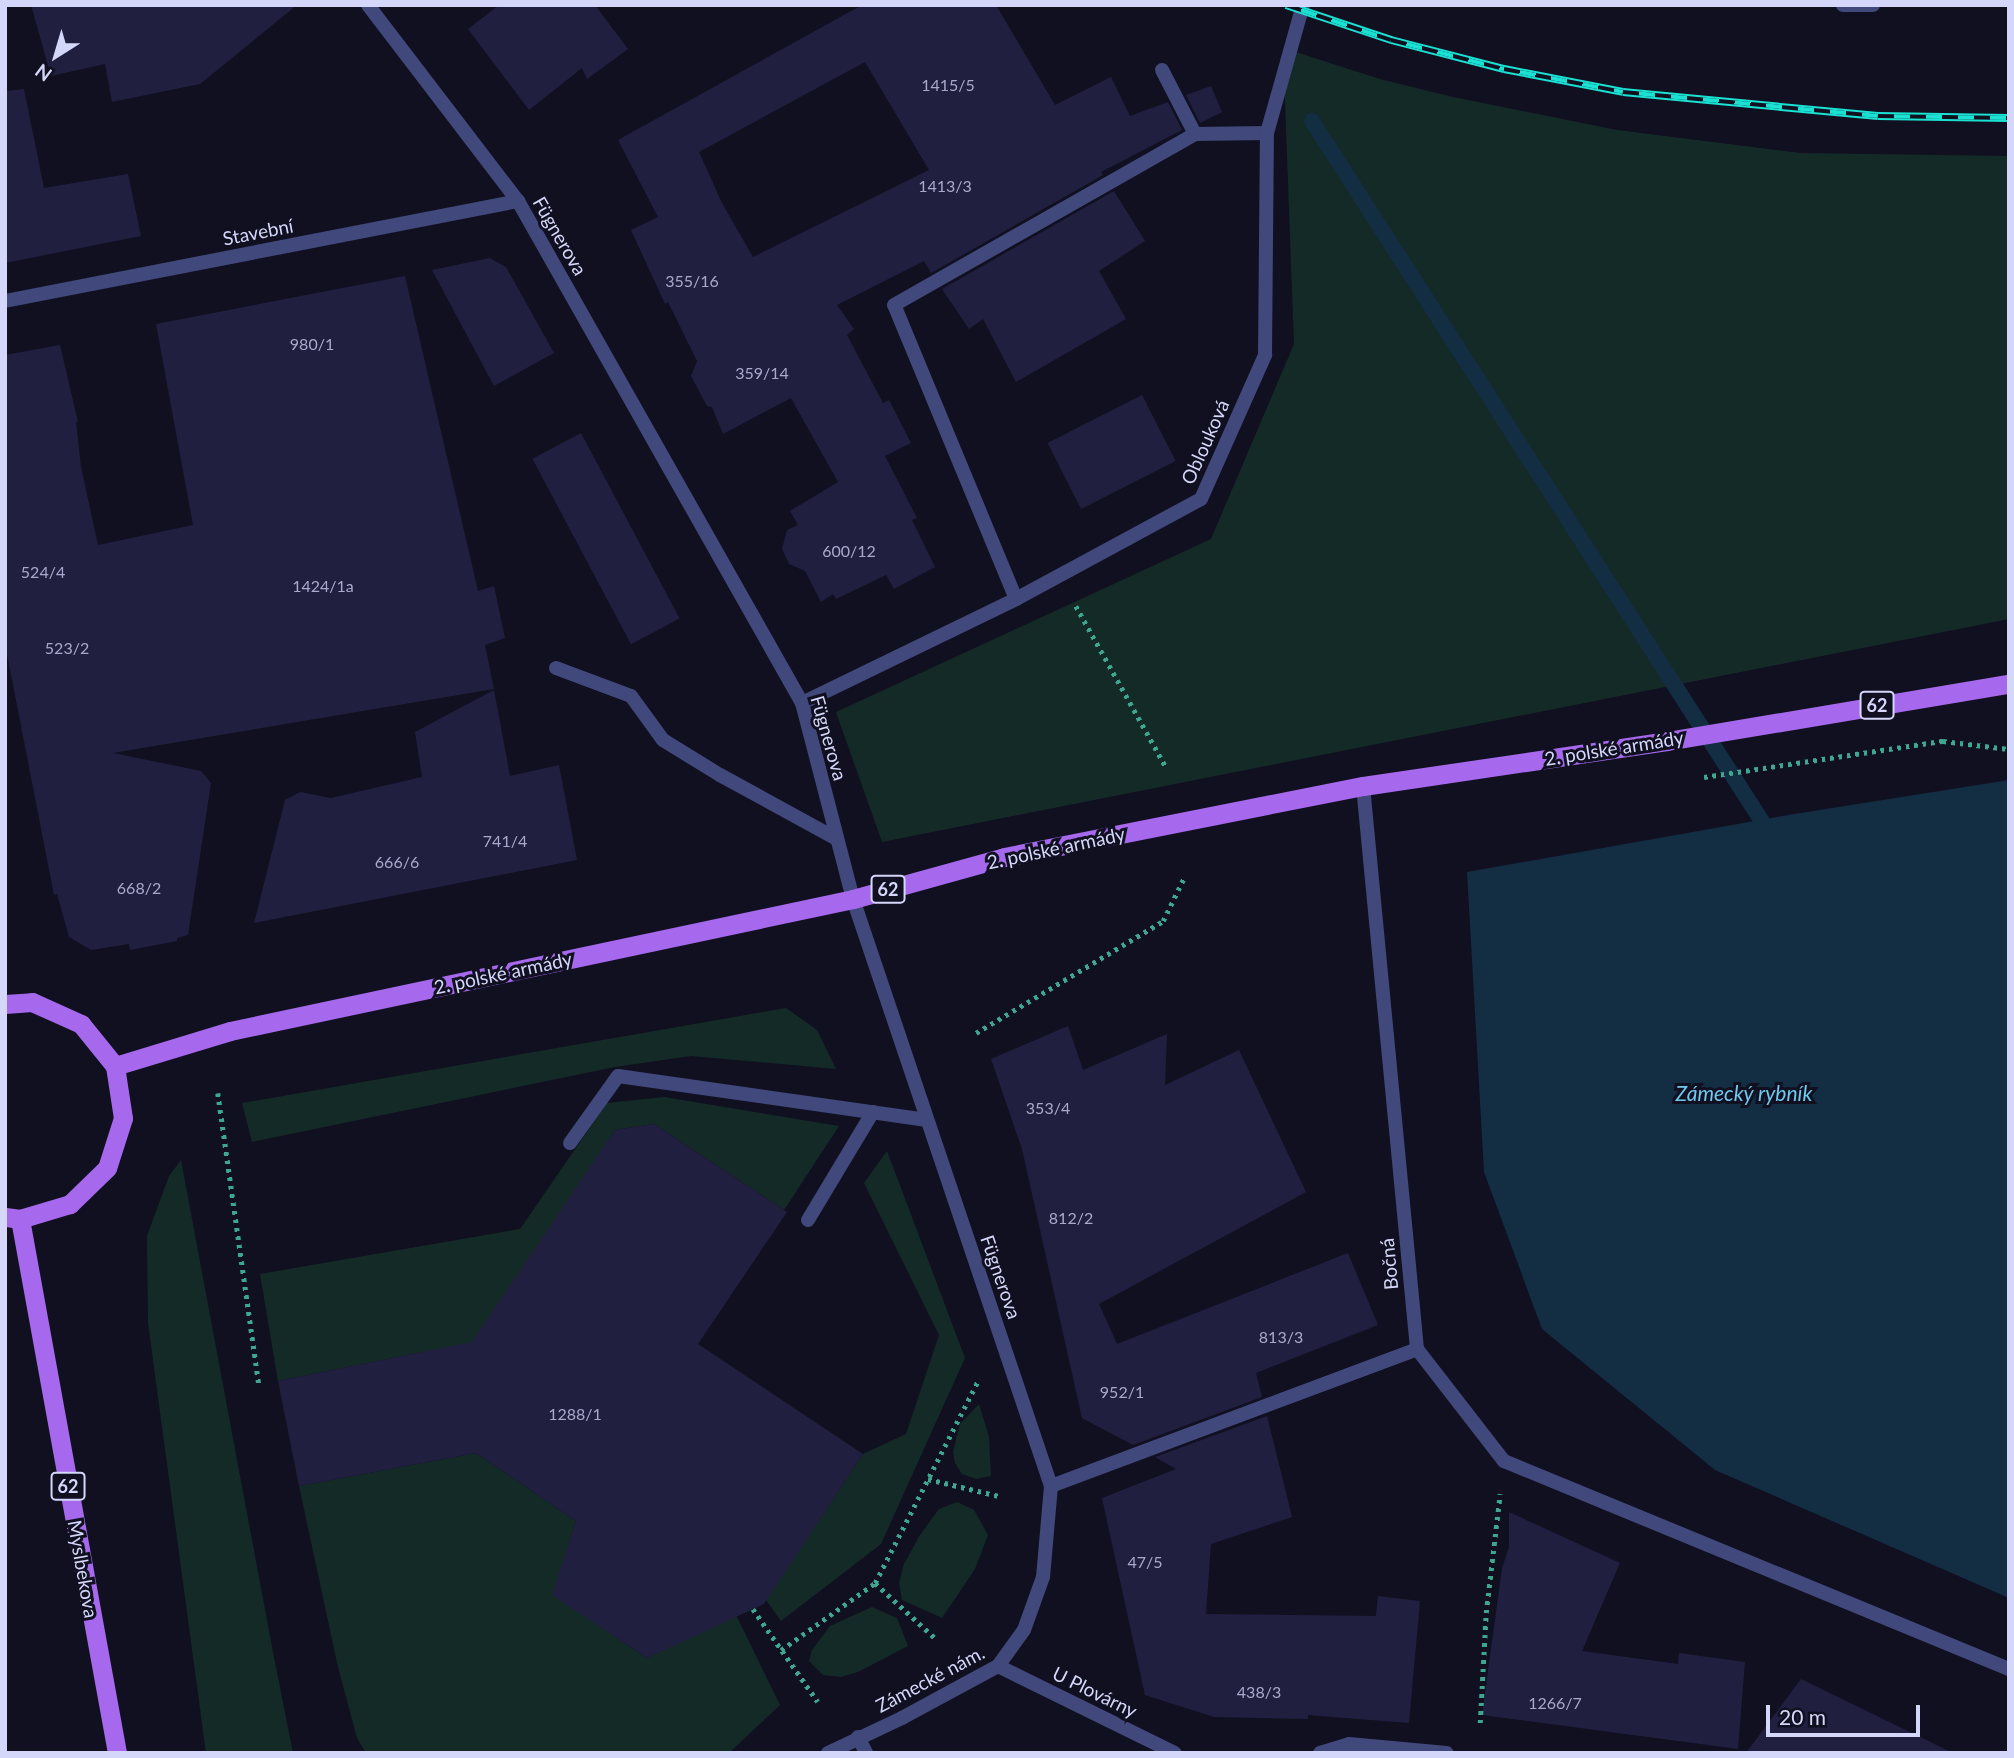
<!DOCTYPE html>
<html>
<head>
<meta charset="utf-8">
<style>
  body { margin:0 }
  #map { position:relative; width:2014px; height:1758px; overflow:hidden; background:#101021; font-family:Lato,sans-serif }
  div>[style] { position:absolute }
  .green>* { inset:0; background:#142a26 }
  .water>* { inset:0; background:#132d42 }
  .stream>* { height:16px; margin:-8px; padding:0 8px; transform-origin:8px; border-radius:8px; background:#132d42 }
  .building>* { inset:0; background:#201f40; transform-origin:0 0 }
  .path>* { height:4.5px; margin-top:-2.25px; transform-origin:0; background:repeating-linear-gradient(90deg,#3da78f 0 3.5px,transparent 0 8.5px) }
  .service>* { height:14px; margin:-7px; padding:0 7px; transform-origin:7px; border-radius:7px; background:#41487b }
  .pedestrian>* { height:14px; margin:-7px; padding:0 7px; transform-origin:7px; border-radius:7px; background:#41487b }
  .minor>* { height:14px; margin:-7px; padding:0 7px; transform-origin:7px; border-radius:7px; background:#41487b }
  .primary>* { height:19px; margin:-9.5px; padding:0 9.5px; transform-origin:9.5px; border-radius:9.5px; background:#a669ed }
  .rail>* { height:8px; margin-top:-4px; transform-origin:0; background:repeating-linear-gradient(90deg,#101021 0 16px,#1be1d3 0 32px); box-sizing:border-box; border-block:2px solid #1be1d3 }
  span { translate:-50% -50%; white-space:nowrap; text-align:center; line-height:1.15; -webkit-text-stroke:6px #101021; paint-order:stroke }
  .number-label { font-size:16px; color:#a8a9cc }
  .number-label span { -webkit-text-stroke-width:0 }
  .shield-label span { padding:2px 5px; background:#101021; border:2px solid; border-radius:5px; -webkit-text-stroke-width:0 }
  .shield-label { font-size:18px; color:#d5d7fa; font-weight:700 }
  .street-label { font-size:19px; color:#d5d7fa }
  .water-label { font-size:21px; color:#6fc8ee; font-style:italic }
  .frame { position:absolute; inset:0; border:7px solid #d5d7fa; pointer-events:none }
  .north { position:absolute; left:21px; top:21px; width:70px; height:70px; -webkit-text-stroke:5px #101021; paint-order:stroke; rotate:217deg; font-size:19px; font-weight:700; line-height:28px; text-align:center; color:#d5d7fa }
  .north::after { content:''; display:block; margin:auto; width:24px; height:32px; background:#d5d7fa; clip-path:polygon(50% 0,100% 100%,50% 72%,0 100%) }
  .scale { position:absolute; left:1766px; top:1705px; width:154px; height:32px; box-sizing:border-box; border:4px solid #d5d7fa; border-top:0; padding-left:9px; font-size:21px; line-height:24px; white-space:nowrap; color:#d5d7fa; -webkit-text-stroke:5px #101021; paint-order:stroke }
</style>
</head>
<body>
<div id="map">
  <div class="green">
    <i style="clip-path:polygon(1283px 48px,1380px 79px,1453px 97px,1617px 130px,1801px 153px,2009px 156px,2009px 619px,882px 842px,836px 712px,1211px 539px,1294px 344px)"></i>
    <i style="clip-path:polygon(786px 1008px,817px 1030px,836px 1069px,691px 1056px,615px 1067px,252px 1142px,242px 1103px)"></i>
    <i style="clip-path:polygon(664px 1097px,839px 1126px,784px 1210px,654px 1124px,615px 1130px,471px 1352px,423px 1352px,278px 1381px,260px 1274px,520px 1229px,607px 1103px)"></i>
    <i style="clip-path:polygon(887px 1151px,965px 1358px,881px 1544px,781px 1621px,766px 1600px,863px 1454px,906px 1434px,939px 1335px,864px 1183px)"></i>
    <i style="clip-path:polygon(181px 1160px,272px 1647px,293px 1753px,206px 1753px,148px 1323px,147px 1236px,169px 1176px)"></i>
    <i style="clip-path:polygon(979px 1404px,989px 1437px,991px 1476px,976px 1479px,962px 1474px,955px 1463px,953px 1452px,960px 1424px)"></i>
    <i style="clip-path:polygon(476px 1453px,576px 1521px,553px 1595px,647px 1658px,733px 1616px,737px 1617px,780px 1705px,729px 1753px,366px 1753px,357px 1738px,338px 1667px,299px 1486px)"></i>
    <i style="clip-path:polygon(957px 1502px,974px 1510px,988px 1535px,975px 1569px,942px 1618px,902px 1600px,899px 1583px,904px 1564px,920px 1535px,939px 1509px)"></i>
    <i style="clip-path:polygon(872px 1607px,897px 1618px,908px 1646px,858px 1672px,841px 1677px,823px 1675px,809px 1661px,812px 1650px,830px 1626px)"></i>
  </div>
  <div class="water">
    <i style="clip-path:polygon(2009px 780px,2009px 1598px,1715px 1470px,1542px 1329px,1484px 1172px,1467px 872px,1788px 815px)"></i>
  </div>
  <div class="stream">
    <i style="left:1312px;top:121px;width:851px;rotate:57.28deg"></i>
  </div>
  <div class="building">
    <i style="clip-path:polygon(31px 5px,297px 5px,200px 84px,112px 102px,105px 64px,51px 76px)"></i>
    <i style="clip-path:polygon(499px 5px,595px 5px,628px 49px,587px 79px,582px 68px,529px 110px,468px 29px)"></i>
    <i style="clip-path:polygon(evenodd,862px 5px,996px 5px,1055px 105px,1111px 77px,1130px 116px,1168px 102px,1182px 130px,1101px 172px,1103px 175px,931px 273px,924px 261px,837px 305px,854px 329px,847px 335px,883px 403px,889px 400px,911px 443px,885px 456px,917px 518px,912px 520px,935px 567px,894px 589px,886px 575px,836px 599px,833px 594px,821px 602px,805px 571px,789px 564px,782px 549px,787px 530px,798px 525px,790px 511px,838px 482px,791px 398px,723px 434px,712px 407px,707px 406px,691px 376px,697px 361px,668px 302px,665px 304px,631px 230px,658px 217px,618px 140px,862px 5px,865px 62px,929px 170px,753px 257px,722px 203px,699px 152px,865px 62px)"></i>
    <i style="clip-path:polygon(1211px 86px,1222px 112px,1200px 123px,1186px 95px)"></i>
    <i style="clip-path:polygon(24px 89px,44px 188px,128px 174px,141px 236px,5px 263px,5px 91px)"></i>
    <i style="clip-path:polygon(1114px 191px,1145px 241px,1099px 271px,1126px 319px,1016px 382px,983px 319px,969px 329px,942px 289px)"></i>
    <i style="clip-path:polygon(490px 258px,506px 267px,554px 353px,494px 386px,432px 270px)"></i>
    <i style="clip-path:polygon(405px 276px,478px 591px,494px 586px,505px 638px,485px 645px,494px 689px,113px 753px,201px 771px,211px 783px,188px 935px,177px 938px,177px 941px,130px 950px,129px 944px,91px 950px,69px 937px,57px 894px,54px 895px,5px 644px,5px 355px,60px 345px,78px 422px,76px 422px,81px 467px,98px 545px,193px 525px,156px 324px)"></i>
    <i style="left:1142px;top:395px;width:74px;height:106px;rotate:63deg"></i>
    <i style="left:581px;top:433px;width:210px;height:55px;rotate:62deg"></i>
    <i style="clip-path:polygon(494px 690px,510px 776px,559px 765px,577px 860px,254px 923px,285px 800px,300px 792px,331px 798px,422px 777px,415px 732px)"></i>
    <i style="clip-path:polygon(1068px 1026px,1083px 1070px,1167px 1034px,1165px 1085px,1239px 1050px,1306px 1192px,1099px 1304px,1117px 1344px,1348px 1253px,1378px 1325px,1256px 1373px,1262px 1397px,1133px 1445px,1082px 1418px,1022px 1149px,991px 1059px)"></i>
    <i style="clip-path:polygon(654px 1124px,787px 1212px,698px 1344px,863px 1454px,764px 1604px,647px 1658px,552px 1595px,576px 1521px,476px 1453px,299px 1486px,278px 1381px,472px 1342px,615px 1130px)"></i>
    <i style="clip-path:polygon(1267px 1416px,1292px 1517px,1211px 1544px,1206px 1614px,1376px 1616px,1378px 1596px,1420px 1601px,1409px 1723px,1308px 1715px,1308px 1719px,1214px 1717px,1145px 1695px,1102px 1498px,1176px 1469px,1155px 1457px)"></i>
    <i style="clip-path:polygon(1509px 1512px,1620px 1563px,1582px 1651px,1678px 1664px,1679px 1653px,1745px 1662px,1738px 1749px,1482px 1715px,1502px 1568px,1509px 1547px)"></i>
    <i style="clip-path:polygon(1801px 1679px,1953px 1753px,1746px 1753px)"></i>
  </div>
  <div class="path">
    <i style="left:1076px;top:606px;width:184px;rotate:60.8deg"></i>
    <i style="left:1704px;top:777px;width:242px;rotate:-8.6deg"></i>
    <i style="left:1943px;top:741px;width:66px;rotate:6.9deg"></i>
    <i style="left:976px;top:1033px;width:218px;rotate:-30.9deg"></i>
    <i style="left:1163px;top:921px;width:48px;rotate:-64deg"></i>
    <i style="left:218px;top:1093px;width:296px;rotate:82deg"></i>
    <i style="left:928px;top:1479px;width:73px;rotate:13.5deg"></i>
    <i style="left:875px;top:1583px;width:81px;rotate:42.5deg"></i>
    <i style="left:753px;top:1609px;width:113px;rotate:55deg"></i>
    <i style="left:781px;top:1650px;width:115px;rotate:-35.5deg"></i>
    <i style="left:875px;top:1583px;width:227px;rotate:-63deg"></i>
    <i style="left:1480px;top:1723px;width:110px;rotate:-86.9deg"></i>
    <i style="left:1486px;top:1613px;width:120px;rotate:-83.3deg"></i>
  </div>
  <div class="service">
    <i style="left:1162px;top:70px;width:72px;rotate:62.7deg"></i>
    <i style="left:1195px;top:134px;width:72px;rotate:-0.8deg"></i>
    <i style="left:1016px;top:599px;width:318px;rotate:-112.5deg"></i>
    <i style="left:894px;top:305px;width:346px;rotate:-29.6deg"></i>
    <i style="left:556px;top:668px;width:80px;rotate:20.5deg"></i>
    <i style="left:631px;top:696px;width:54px;rotate:54deg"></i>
    <i style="left:663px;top:740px;width:67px;rotate:31.6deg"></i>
    <i style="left:720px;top:775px;width:133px;rotate:28.7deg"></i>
    <i style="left:570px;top:1143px;width:82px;rotate:-54.4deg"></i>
    <i style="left:618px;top:1076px;width:312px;rotate:8.1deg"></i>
    <i style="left:808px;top:1220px;width:126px;rotate:-59deg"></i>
  </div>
  <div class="pedestrian">
    <i style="left:858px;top:1737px;width:18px;rotate:63deg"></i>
  </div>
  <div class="minor">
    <i style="left:368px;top:5px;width:247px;rotate:52.6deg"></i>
    <i style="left:518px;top:201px;width:577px;rotate:60.5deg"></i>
    <i style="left:802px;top:703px;width:203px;rotate:75.4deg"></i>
    <i style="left:853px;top:899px;width:619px;rotate:71.36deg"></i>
    <i style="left:1051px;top:1486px;width:91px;rotate:95deg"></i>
    <i style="left:1043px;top:1577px;width:56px;rotate:109.7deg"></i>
    <i style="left:1024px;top:1630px;width:44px;rotate:125.8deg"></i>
    <i style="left:998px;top:1666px;width:109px;rotate:151.6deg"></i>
    <i style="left:902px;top:1718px;width:82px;rotate:154.7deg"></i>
    <i style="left:1843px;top:5px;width:30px"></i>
    <i style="left:5px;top:301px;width:523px;rotate:-11.03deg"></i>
    <i style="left:802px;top:703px;width:238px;rotate:-25.9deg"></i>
    <i style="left:1016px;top:599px;width:210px;rotate:-28.4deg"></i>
    <i style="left:1201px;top:499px;width:158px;rotate:-66deg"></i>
    <i style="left:1265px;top:355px;width:222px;rotate:-89.5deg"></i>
    <i style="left:1267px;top:133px;width:133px;rotate:-74.3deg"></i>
    <i style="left:1363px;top:786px;width:566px;rotate:84.52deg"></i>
    <i style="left:1417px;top:1349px;width:142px;rotate:52.2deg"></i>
    <i style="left:1504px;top:1461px;width:546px;rotate:22.39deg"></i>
    <i style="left:1051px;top:1486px;width:391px;rotate:-20.5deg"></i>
    <i style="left:998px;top:1666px;width:197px;rotate:26.2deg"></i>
    <i style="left:1320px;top:1753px;width:30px;rotate:-17deg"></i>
    <i style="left:1349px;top:1744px;width:98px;rotate:5.2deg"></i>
  </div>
  <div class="primary">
    <i style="left:5px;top:1004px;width:27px;rotate:-4deg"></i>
    <i style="left:32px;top:1002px;width:54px;rotate:24.2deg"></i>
    <i style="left:81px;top:1024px;width:54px;rotate:51deg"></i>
    <i style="left:115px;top:1066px;width:53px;rotate:81.3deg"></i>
    <i style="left:123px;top:1118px;width:52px;rotate:107.7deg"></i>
    <i style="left:107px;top:1168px;width:52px;rotate:135.8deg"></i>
    <i style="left:70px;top:1204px;width:52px;rotate:163.3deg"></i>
    <i style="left:20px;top:1219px;width:15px;rotate:-172deg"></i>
    <i style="left:115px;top:1066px;width:120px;rotate:-16.9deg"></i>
    <i style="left:230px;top:1031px;width:637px;rotate:-11.96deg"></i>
    <i style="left:853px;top:899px;width:157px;rotate:-15.5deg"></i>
    <i style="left:1004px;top:857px;width:366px;rotate:-11.2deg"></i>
    <i style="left:1363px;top:786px;width:307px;rotate:-8.4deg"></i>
    <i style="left:1667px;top:741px;width:347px;rotate:-9.5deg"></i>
    <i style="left:20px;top:1219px;width:543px;rotate:79.7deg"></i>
  </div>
  <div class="rail">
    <i style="left:1286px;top:5px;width:111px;rotate:18.4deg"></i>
    <i style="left:1391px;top:40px;width:117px;rotate:14.4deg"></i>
    <i style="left:1504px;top:69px;width:121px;rotate:10.9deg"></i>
    <i style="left:1623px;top:92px;width:256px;rotate:5.4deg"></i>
    <i style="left:1878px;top:116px;width:131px;rotate:0.9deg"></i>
  </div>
  <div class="number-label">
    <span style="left:948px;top:85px">1415/5</span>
    <span style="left:945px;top:186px">1413/3</span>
    <span style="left:692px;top:281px">355/16</span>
    <span style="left:312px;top:344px">980/1</span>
    <span style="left:762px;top:373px">359/14</span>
    <span style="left:849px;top:551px">600/12</span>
    <span style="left:43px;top:572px">524/4</span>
    <span style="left:323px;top:586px">1424/1a</span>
    <span style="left:67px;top:648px">523/2</span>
    <span style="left:505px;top:841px">741/4</span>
    <span style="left:397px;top:862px">666/6</span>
    <span style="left:139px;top:888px">668/2</span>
    <span style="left:1048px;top:1108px">353/4</span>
    <span style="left:1071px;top:1218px">812/2</span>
    <span style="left:1281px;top:1337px">813/3</span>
    <span style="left:1122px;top:1392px">952/1</span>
    <span style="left:575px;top:1414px">1288/1</span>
    <span style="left:1145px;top:1562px">47/5</span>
    <span style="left:1259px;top:1692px">438/3</span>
    <span style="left:1555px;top:1703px">1266/7</span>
  </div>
  <div class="shield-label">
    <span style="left:1877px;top:705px">62</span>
    <span style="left:888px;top:889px">62</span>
    <span style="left:68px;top:1486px">62</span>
  </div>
  <div class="street-label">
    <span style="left:258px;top:232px;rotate:-11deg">Stavební</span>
    <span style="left:560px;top:236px;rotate:60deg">Fügnerova</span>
    <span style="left:1205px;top:442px;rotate:-66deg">Oblouková</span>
    <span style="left:829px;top:738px;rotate:74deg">Fügnerova</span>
    <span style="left:1614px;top:748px;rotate:-9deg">2. polské armády</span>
    <span style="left:1056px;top:848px;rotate:-12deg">2. polské armády</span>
    <span style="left:503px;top:973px;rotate:-12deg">2. polské armády</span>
    <span style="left:1389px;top:1264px;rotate:-95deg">Bočná</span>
    <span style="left:1001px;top:1277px;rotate:71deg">Fügnerova</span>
    <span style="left:83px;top:1569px;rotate:80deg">Myslbekova</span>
    <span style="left:930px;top:1679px;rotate:-28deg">Zámecké nám.</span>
    <span style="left:1095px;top:1692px;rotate:26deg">U Plovárny</span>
  </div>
  <div class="water-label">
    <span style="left:1744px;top:1093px">Zámecký rybník</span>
  </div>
  <div class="frame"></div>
  <div class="north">N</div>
  <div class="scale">20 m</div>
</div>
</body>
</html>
